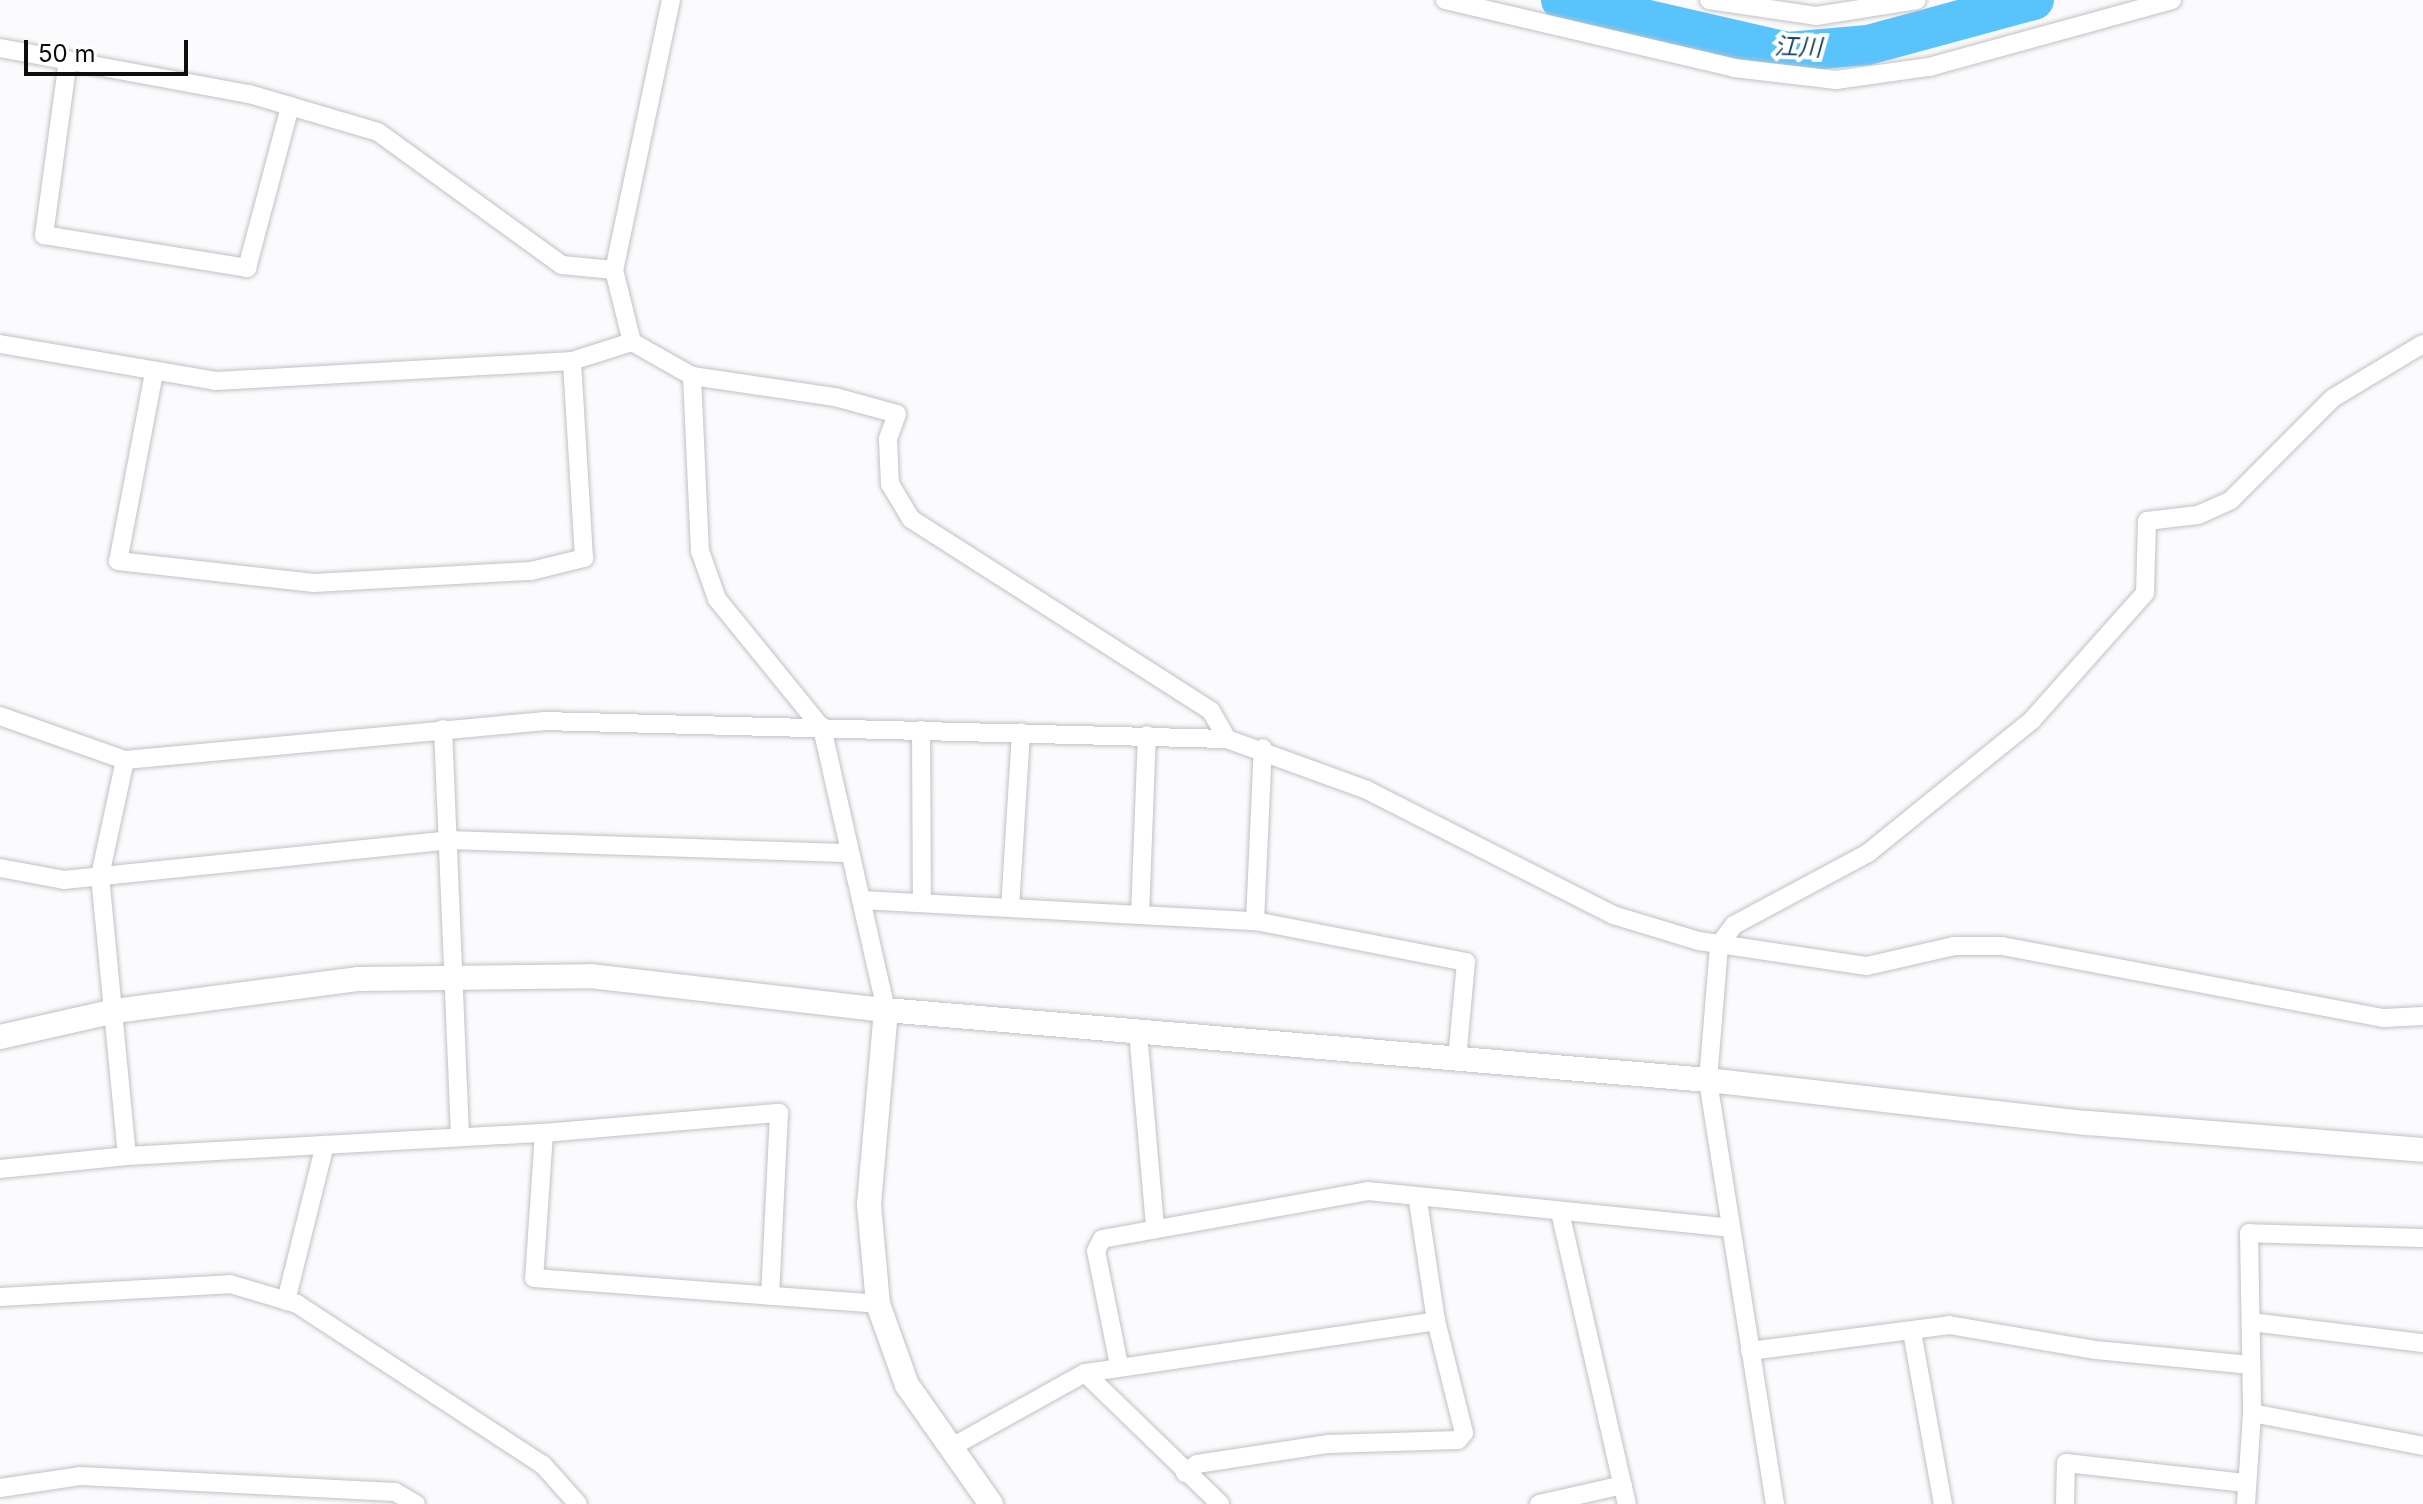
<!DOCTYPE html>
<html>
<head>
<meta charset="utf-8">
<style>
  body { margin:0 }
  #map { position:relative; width:2423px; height:1504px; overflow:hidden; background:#fbfbfe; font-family:Inter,"Noto Sans JP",sans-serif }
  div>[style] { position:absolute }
  .river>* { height:40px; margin:-20px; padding:0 20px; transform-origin:20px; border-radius:20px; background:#59c3fc }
  .roads { filter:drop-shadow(0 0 2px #c1c1c4) drop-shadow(0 0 2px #c1c1c4) }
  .minor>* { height:18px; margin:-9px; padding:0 9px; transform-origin:9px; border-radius:9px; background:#fff }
  .tertiary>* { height:24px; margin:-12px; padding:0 12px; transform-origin:12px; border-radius:12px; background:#fff }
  span { translate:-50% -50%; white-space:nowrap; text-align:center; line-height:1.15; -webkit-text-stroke:8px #fff; paint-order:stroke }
  .water-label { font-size:24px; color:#16435a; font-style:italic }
  .scale { position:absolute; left:24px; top:40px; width:164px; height:36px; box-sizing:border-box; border:4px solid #0d0d0e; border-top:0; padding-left:10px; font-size:24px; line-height:28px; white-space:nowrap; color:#0d0d0e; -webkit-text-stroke:6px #fff; paint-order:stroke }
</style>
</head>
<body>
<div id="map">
  <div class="river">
    <i style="left:1561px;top:0;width:233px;rotate:12.9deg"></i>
    <i style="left:1788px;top:52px;width:80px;rotate:-5deg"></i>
    <i style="left:1868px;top:45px;width:172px;rotate:-15.2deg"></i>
  </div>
  <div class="roads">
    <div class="minor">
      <i style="left:671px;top:0;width:276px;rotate:101.9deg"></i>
      <i style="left:614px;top:270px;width:74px;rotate:76deg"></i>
      <i style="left:632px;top:342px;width:69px;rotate:29.5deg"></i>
      <i style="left:692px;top:376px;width:145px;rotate:8.4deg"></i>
      <i style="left:835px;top:397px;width:64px;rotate:15.3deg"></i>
      <i style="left:897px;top:414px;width:27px;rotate:110deg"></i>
      <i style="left:888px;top:439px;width:45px;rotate:87.5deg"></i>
      <i style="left:890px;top:484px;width:41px;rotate:59deg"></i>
      <i style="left:911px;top:519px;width:356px;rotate:32.6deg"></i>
      <i style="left:1211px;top:711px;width:32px;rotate:60deg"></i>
      <i style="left:1445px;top:0;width:297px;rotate:13.2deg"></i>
      <i style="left:1734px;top:68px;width:103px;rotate:6.7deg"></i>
      <i style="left:1836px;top:80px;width:94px;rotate:-8deg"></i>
      <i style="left:1929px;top:67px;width:252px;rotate:-15.4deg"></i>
      <i style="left:1709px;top:0;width:108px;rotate:8.5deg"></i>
      <i style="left:1816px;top:16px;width:102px;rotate:-9deg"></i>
      <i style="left:0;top:48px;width:253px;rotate:10.5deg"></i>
      <i style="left:249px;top:94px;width:134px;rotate:16.4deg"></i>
      <i style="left:378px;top:132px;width:227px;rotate:35.9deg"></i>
      <i style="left:562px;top:265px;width:52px;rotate:5.5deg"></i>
      <i style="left:68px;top:60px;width:177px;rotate:97.8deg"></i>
      <i style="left:44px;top:235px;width:206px;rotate:9.2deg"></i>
      <i style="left:247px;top:268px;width:168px;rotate:-75.1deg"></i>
      <i style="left:0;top:344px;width:219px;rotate:9.7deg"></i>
      <i style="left:216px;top:381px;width:357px;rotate:-3.2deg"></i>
      <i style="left:572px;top:361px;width:63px;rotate:-17.6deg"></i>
      <i style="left:154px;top:373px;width:191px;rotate:100.8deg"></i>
      <i style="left:118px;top:561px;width:197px;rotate:6.4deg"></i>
      <i style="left:314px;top:583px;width:217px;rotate:-3.2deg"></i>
      <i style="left:531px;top:571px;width:55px;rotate:-13.8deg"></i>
      <i style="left:584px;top:558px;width:197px;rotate:-93.5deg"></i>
      <i style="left:692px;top:376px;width:175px;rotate:87.4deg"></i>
      <i style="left:700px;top:551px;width:51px;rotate:70.5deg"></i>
      <i style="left:717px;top:599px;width:166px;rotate:50.9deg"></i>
      <i style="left:822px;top:728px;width:289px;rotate:77.2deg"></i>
      <i style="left:0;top:716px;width:133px;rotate:19.4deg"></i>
      <i style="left:125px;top:760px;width:420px;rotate:-5.3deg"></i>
      <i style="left:543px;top:721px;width:684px;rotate:1.51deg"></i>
      <i style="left:1227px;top:739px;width:149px;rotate:20deg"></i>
      <i style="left:1367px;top:790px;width:276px;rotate:26.9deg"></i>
      <i style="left:1613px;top:915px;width:90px;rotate:16.8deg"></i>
      <i style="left:1699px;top:941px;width:170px;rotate:8.5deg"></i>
      <i style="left:1867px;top:966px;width:89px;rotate:-12.9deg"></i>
      <i style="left:1954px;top:946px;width:48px"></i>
      <i style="left:2002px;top:946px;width:389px;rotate:10.7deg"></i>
      <i style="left:2384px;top:1018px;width:39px;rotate:-3deg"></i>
      <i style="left:443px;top:729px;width:408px;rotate:87.6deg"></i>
      <i style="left:921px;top:730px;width:173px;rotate:89.7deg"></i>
      <i style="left:125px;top:760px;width:119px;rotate:102.2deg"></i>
      <i style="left:100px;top:876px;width:281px;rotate:84.5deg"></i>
      <i style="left:127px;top:1156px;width:418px;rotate:-3.2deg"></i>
      <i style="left:544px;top:1133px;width:236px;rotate:-4.9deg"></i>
      <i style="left:779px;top:1113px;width:183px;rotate:92.8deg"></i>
      <i style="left:0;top:868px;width:65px;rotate:10.6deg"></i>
      <i style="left:64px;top:880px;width:387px;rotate:-5.9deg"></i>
      <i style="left:449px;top:840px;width:401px;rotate:1.9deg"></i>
      <i style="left:861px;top:900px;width:395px;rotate:3.1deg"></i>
      <i style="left:1255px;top:921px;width:215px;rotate:11deg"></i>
      <i style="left:1466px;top:962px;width:97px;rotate:95.3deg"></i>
      <i style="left:1010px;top:908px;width:176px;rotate:-86.4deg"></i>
      <i style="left:1140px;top:915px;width:180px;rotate:-87.8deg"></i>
      <i style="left:1255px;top:921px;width:173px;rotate:-87.4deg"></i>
      <i style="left:1138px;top:1032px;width:197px;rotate:85deg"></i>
      <i style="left:544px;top:1133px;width:145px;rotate:93.9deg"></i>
      <i style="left:534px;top:1278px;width:345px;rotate:4.3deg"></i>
      <i style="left:0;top:1169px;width:128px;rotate:-5.8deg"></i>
      <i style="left:1560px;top:1212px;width:300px;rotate:77.1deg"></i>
      <i style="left:2423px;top:1238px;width:174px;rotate:-178.4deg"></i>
      <i style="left:2249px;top:1233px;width:180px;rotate:89deg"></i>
      <i style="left:2252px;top:1413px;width:174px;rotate:10.9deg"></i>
      <i style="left:0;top:1297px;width:230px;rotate:-3.2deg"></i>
      <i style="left:230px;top:1284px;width:70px;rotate:16.6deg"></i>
      <i style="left:297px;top:1304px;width:294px;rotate:33.2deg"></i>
      <i style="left:543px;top:1465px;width:52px;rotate:48.1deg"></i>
      <i style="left:286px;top:1301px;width:161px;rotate:-76deg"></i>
      <i style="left:2251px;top:1322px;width:173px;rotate:7deg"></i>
      <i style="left:1912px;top:1332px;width:175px;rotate:79.8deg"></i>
      <i style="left:1750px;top:1351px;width:201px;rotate:-7.4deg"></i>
      <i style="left:1949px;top:1325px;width:149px;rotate:9.7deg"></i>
      <i style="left:2096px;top:1350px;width:156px;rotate:5.5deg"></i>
      <i style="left:1119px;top:1365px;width:116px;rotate:-101.4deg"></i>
      <i style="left:1096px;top:1251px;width:13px;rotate:-63deg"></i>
      <i style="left:1102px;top:1239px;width:270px;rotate:-10.2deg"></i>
      <i style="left:1368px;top:1191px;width:364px;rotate:5.8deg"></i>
      <i style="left:1085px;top:1373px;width:188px;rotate:44.1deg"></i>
      <i style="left:950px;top:1448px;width:154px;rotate:-29.1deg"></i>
      <i style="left:1085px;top:1373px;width:355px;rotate:-8.4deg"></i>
      <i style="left:1185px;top:1473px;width:15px;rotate:-37deg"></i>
      <i style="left:1197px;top:1464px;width:133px;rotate:-8.7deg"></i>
      <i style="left:1328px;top:1444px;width:130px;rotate:-1.8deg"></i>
      <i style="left:1458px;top:1440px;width:9px;rotate:-49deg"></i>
      <i style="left:1464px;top:1433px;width:115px;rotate:-104deg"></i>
      <i style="left:1436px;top:1321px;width:122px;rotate:-98.5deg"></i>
      <i style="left:0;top:1488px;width:81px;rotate:-8.5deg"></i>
      <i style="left:80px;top:1476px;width:315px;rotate:2.9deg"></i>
      <i style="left:395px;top:1492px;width:24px;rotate:30deg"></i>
      <i style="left:1539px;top:1504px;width:86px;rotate:-12.7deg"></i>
      <i style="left:1775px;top:1504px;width:429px;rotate:-99deg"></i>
      <i style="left:1708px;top:1080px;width:135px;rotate:-85.3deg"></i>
      <i style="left:1719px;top:945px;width:25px;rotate:-53deg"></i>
      <i style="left:1734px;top:925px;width:152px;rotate:-28.2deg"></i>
      <i style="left:1868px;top:853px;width:211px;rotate:-39deg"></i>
      <i style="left:2032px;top:720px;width:170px;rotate:-48.3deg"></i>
      <i style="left:2145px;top:593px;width:72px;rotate:-88.4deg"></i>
      <i style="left:2147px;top:521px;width:51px;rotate:-6.7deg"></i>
      <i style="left:2198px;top:515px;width:36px;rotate:-24deg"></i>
      <i style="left:2231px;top:500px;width:144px;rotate:-45deg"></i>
      <i style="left:2333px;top:398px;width:105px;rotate:-31deg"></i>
      <i style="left:2065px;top:1504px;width:41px;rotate:-88.6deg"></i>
      <i style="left:2066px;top:1463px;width:180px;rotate:6.4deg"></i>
      <i style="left:2246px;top:1504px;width:91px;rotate:-86.2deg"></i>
    </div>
    <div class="tertiary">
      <i style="left:886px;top:1010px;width:196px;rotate:95deg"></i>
      <i style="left:869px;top:1205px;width:99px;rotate:84.8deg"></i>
      <i style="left:878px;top:1304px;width:86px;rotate:70.3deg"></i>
      <i style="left:907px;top:1385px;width:146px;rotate:54.8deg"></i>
      <i style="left:0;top:1037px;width:118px;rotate:-12.7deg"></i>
      <i style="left:115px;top:1011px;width:246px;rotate:-7.5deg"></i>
      <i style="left:359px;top:979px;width:231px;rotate:-0.7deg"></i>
      <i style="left:590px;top:976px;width:298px;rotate:6.6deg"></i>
      <i style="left:886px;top:1010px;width:825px;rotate:4.87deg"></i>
      <i style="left:1708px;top:1080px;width:382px;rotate:6.5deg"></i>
      <i style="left:2088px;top:1123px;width:336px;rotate:4.6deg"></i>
    </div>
  </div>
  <div class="water-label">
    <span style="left:1798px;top:47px;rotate:2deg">江川</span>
  </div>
  <div class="scale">50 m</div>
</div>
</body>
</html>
